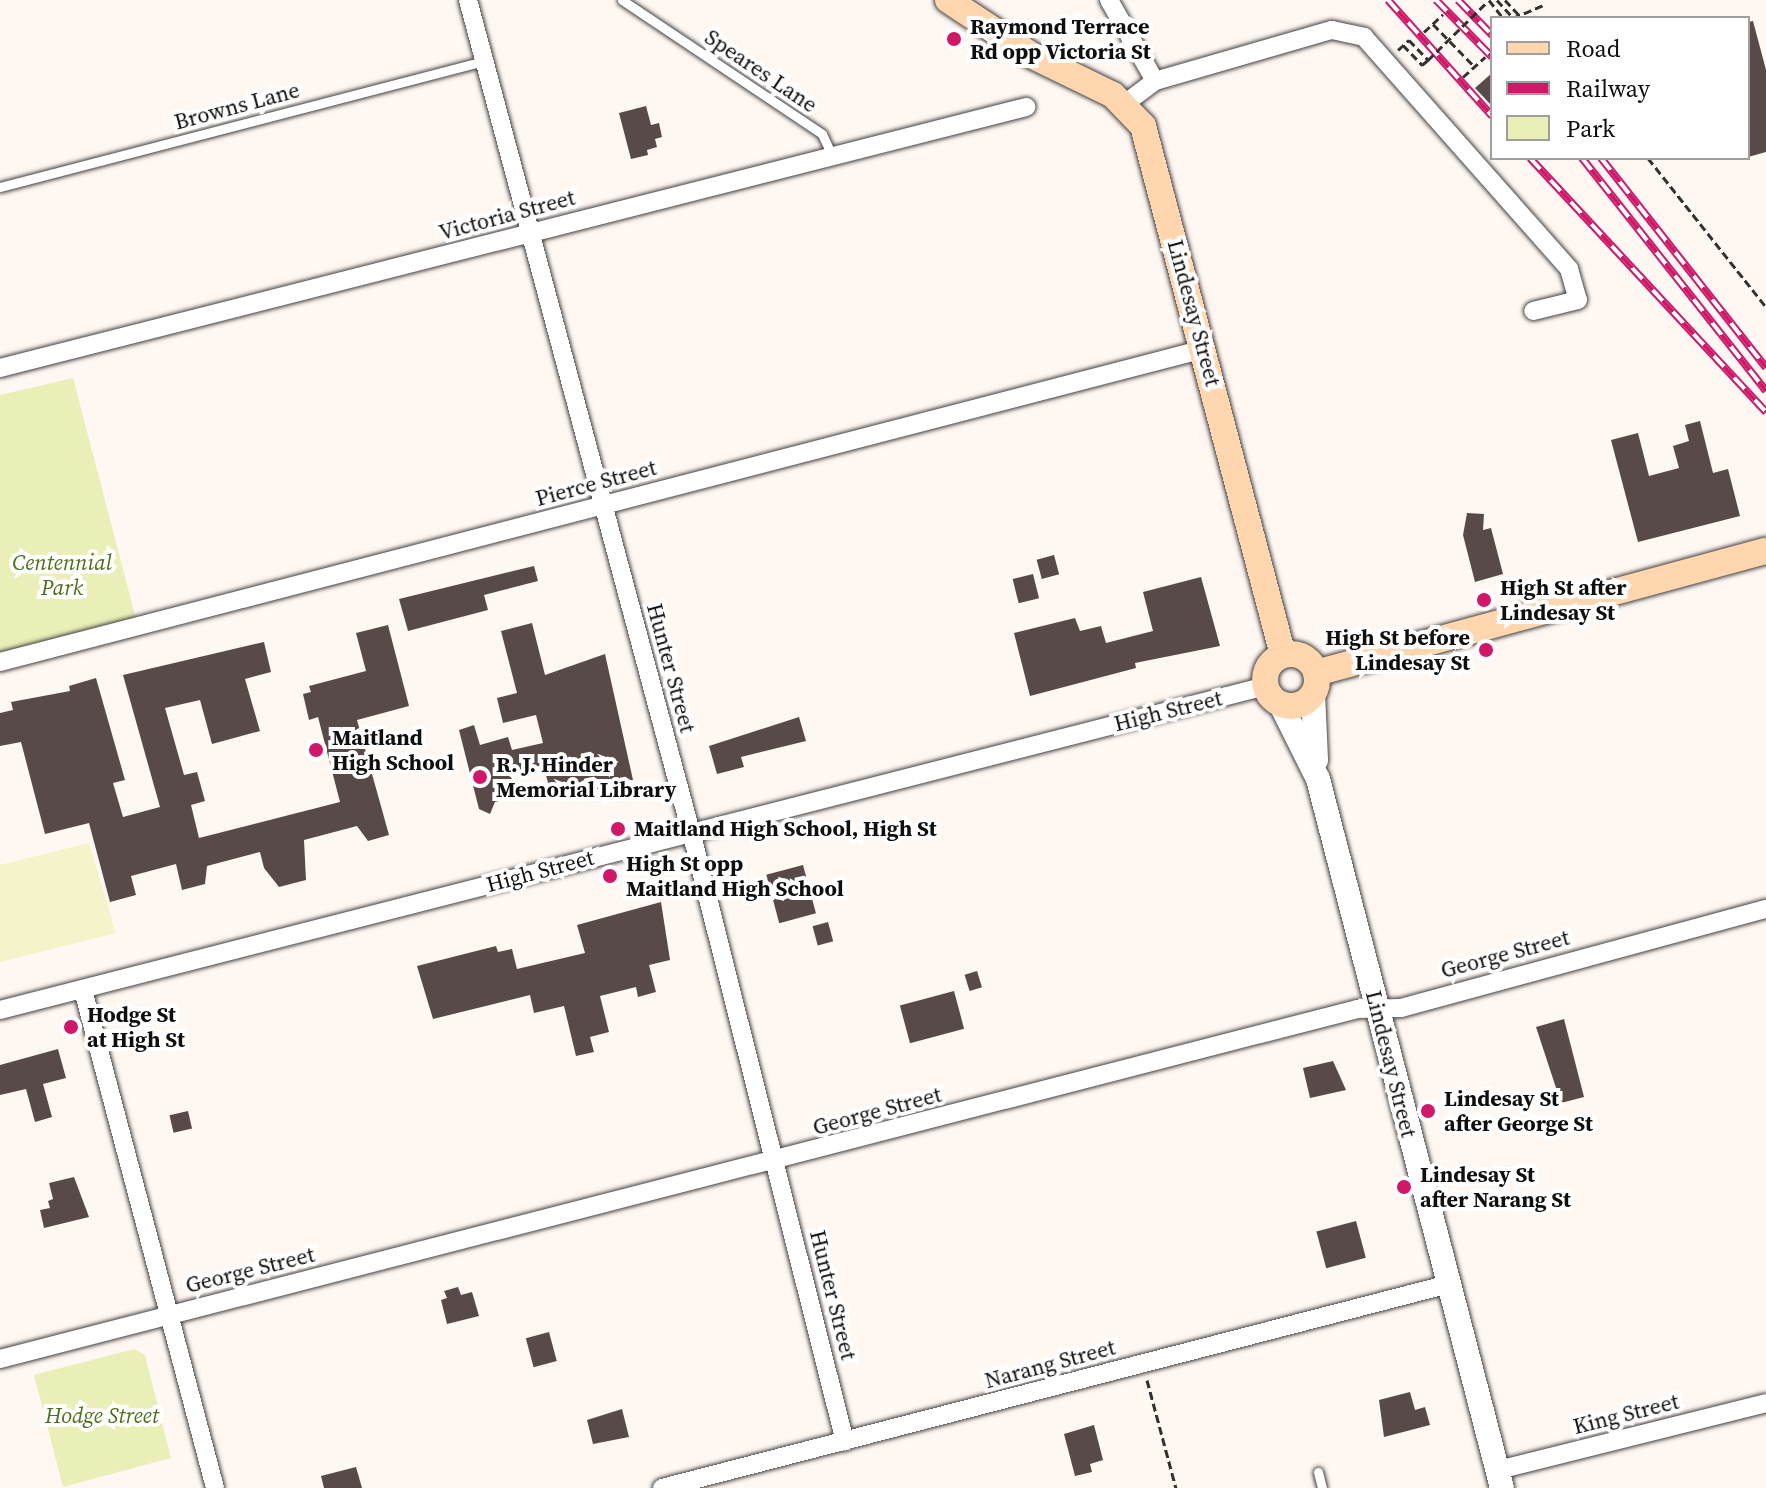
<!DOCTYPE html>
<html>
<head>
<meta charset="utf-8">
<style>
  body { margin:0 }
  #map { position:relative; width:1766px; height:1488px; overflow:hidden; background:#fff7f2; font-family:"Source Serif 4",serif }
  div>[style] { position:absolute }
  .green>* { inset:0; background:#e9efb6 }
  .pitch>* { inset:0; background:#f5f3c9 }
  .building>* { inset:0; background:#594a4a; transform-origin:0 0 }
  .path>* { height:3px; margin-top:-1.5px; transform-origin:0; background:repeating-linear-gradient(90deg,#313131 0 8px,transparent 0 12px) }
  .roads { filter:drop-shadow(0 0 2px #424242) drop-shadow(0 0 2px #424242) }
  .service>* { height:9px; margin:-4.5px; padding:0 4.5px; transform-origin:4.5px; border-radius:4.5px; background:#fff }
  .minor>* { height:18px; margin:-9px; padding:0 9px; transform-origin:9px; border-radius:9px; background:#fff }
  .tertiary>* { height:24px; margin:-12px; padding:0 12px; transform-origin:12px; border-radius:12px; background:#fff }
  .secondary>* { height:26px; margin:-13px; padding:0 13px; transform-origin:13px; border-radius:13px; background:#ffd6ad }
  .secondary>.ring { margin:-13px; padding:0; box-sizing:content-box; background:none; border:26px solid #ffd6ad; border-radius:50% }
  .rail>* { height:8px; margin-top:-4px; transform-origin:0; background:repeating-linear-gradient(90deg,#fff 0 15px,#d01768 0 30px); box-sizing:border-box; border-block:2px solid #d01768 }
  .path-bridge>* { height:3px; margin-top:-1.5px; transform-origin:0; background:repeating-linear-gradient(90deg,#313131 0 8px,transparent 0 12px) }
  .dots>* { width:22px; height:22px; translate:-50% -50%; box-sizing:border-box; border:4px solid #fff; border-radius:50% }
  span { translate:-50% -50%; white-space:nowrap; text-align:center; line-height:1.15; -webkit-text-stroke:8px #fff; paint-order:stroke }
  .poi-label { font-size:22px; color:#0f0f0f; font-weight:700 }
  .left { translate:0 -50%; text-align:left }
  .right { translate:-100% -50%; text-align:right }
  .street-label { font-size:22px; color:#0f0f0f }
  .park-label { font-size:22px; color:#4c6f17; font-style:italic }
  .legend { position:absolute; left:1490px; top:16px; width:260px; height:144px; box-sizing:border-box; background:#fff; border:2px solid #9f9f9f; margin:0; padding:10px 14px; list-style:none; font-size:24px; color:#0f0f0f }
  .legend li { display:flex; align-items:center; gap:16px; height:40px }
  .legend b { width:40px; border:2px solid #9f9f9f }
</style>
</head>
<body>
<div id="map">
  <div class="green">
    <i style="clip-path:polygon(73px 378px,136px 619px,0 655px,0 395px)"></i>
    <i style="clip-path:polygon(134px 1349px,145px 1355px,171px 1458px,63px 1487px,34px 1375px)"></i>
  </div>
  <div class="pitch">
    <i style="clip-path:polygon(89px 843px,116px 933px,0 962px,0 865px)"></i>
  </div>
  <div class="building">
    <i style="clip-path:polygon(1753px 21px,1766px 70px,1766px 152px,1748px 157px,1748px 22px)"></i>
    <i style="clip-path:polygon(1492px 73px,1492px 106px,1475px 88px)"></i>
    <i style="clip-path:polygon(646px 106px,651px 125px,659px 123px,662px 137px,655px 139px,657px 147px,647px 150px,648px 155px,631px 159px,619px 113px)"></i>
    <i style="clip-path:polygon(1700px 421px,1713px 473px,1728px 469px,1740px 516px,1638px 542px,1611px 440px,1638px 433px,1649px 476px,1679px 468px,1673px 446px,1689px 441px,1685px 425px)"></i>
    <i style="clip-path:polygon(1467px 513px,1484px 514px,1483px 530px,1491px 528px,1503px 574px,1475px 582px,1463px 535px)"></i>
    <i style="left:1054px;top:555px;width:20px;height:18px;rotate:75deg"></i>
    <i style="clip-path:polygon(534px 566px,538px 581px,484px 595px,488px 610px,408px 631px,399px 599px)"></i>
    <i style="left:1033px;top:574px;width:25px;height:21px;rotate:76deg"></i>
    <i style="clip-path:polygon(1201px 577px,1220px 646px,1135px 663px,1136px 668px,1030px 696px,1014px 633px,1075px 618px,1080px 631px,1101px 626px,1106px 643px,1153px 631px,1143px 592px)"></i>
    <i style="clip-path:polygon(532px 623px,545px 675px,605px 654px,633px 780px,553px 800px,543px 765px,510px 772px,516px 796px,495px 802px,490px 814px,479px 809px,459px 730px,474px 725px,480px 745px,508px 737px,512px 750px,543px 743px,536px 715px,503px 723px,497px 698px,517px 693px,501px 631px)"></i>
    <i style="clip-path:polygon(388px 625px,409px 706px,357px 720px,389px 835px,368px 841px,357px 826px,304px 840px,306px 880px,279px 887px,264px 868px,260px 852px,207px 866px,205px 884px,182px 890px,176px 864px,131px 876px,136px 895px,110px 902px,89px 823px,45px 834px,21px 742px,0 746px,0 713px,13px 710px,11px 702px,70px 691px,69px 686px,96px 678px,125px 780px,113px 783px,123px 817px,160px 807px,123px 675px,264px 642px,271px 672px,245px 679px,260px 731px,212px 744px,200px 700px,165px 708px,184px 775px,197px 772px,205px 801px,191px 805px,199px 838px,340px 802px,318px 717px,309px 720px,303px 694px,311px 692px,309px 686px,366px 671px,356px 633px)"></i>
    <i style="clip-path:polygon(799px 717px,806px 741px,741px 757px,744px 767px,717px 774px,709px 746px)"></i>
    <i style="left:803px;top:865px;width:50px;height:38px;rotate:75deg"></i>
    <i style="clip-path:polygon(661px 902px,670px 960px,649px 965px,656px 992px,638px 997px,636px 987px,600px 996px,609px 1032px,590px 1037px,594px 1052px,576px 1056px,564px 1006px,534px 1013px,530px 995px,433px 1019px,417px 966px,496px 946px,498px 952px,512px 949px,517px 969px,585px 953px,577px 925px)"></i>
    <i style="left:828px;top:922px;width:20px;height:16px;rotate:75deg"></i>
    <i style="left:977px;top:971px;width:17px;height:13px;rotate:73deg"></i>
    <i style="left:954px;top:991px;width:39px;height:56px;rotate:75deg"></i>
    <i style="clip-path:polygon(1564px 1019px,1584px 1097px,1561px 1103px,1536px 1027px)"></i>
    <i style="clip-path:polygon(58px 1049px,66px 1078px,43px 1084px,52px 1117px,35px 1122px,26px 1089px,0 1095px,0 1065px)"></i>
    <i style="clip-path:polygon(1333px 1061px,1346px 1090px,1310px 1098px,1303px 1068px)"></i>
    <i style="left:188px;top:1111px;width:18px;height:19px;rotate:77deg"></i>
    <i style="clip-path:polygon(74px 1177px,89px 1217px,44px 1228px,40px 1210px,50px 1208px,48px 1201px,53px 1199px,49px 1183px)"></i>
    <i style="left:1356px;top:1221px;width:38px;height:41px;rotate:75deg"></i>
    <i style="clip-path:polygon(458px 1287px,461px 1295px,472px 1292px,479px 1316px,447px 1324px,441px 1300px,447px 1298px,444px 1291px)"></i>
    <i style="left:549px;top:1332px;width:30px;height:24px;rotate:75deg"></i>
    <i style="clip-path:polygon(1410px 1392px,1415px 1410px,1425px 1407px,1430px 1425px,1384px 1437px,1379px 1400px)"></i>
    <i style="clip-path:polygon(622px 1409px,629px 1437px,593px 1444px,587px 1420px)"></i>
    <i style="clip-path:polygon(1094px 1425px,1103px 1460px,1090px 1464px,1092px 1472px,1075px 1476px,1064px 1434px)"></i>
    <i style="clip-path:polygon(356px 1467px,362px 1488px,324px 1488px,321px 1476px)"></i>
  </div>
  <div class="path">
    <i style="left:1489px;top:0;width:23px;rotate:52deg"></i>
    <i style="left:1497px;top:0;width:24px;rotate:48deg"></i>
    <i style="left:1505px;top:0;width:25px;rotate:47deg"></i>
    <i style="left:1513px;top:18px;width:34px;rotate:-23deg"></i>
    <i style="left:1433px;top:24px;width:60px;rotate:45.7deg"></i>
    <i style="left:1424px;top:32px;width:26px;rotate:-43deg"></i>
    <i style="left:1403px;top:45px;width:28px;rotate:46deg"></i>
    <i style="left:1422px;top:65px;width:8px;rotate:-40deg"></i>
    <i style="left:1398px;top:50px;width:15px;rotate:-42deg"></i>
    <i style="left:1409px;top:40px;width:28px;rotate:46deg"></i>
    <i style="left:1463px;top:77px;width:30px;rotate:-42deg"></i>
    <i style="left:1648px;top:158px;width:190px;rotate:51.6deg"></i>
    <i style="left:1147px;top:1380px;width:112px;rotate:75deg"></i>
  </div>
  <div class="roads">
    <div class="service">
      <i style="left:622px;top:0;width:241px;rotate:33.8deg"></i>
      <i style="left:822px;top:134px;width:21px;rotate:65deg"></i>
      <i style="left:0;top:187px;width:500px;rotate:-14.59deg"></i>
      <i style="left:1318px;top:1472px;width:16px;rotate:76deg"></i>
    </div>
    <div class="minor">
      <i style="left:468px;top:0;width:881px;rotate:75deg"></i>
      <i style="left:696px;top:851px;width:609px;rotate:75.85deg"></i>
      <i style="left:1109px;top:0;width:93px;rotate:60.4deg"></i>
      <i style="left:1155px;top:81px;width:38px;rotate:143deg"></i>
      <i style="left:1155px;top:81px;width:184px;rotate:-16.1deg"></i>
      <i style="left:1332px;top:30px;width:33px;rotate:12deg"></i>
      <i style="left:1364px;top:37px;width:310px;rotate:48.5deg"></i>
      <i style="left:1569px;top:269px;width:32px;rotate:74deg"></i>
      <i style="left:1578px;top:300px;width:46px;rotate:166.3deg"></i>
      <i style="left:0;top:368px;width:1059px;rotate:-14.27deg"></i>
      <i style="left:0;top:662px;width:1244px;rotate:-14.57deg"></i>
      <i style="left:83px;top:990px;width:515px;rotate:75.15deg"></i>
      <i style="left:0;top:1010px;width:1307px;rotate:-14.36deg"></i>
      <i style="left:0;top:1359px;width:1401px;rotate:-14.46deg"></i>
      <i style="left:1357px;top:1009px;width:44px;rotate:-1.3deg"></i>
      <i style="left:1401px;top:1008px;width:378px;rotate:-15.2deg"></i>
      <i style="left:1498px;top:1470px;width:276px;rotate:-14deg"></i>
      <i style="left:662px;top:1488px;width:813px;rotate:-14.53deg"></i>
    </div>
    <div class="tertiary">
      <i style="left:1313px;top:693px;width:67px;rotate:87.4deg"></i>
      <i style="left:1280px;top:703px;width:85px;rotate:63.4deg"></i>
      <i style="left:1318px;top:779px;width:732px;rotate:75.45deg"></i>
    </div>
    <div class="secondary">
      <i style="left:948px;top:0;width:100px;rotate:33.5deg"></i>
      <i style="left:1031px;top:55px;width:91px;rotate:26deg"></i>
      <i style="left:1113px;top:95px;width:43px;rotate:45.9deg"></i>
      <i style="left:1143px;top:126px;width:547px;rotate:75.18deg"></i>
      <i class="ring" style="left:1265px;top:654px;width:26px;height:26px"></i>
      <i style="left:1316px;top:673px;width:466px;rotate:-15.2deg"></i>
    </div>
  </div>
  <div class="rail">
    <i style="left:1388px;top:0;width:156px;rotate:48.1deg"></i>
    <i style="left:1436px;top:0;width:80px;rotate:45.5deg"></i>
    <i style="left:1458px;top:0;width:49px;rotate:45.8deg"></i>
    <i style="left:1530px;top:158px;width:347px;rotate:47.1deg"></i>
    <i style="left:1582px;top:158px;width:297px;rotate:51.7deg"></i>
    <i style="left:1601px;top:158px;width:267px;rotate:51.8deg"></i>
  </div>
  <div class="path-bridge">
    <i style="left:1428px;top:60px;width:83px;rotate:-44.5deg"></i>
  </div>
  <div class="dots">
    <i style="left:954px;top:39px;background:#d01768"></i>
    <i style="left:1484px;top:600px;background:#d01768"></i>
    <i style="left:1486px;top:650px;background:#d01768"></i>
    <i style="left:316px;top:750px;background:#d01768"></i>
    <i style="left:480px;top:777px;background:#d01768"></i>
    <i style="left:618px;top:829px;background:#d01768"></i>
    <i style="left:610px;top:876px;background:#d01768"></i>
    <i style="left:71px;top:1027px;background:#d01768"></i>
    <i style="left:1428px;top:1111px;background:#d01768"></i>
    <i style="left:1404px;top:1187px;background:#d01768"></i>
  </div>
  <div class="poi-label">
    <span class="left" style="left:970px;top:39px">Raymond Terrace<br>Rd opp Victoria St</span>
    <span class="left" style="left:1500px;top:600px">High St after<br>Lindesay St</span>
    <span class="right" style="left:1470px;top:650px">High St before<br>Lindesay St</span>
    <span class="left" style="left:332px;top:750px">Maitland<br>High School</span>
    <span class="left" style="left:496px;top:777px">R. J. Hinder<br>Memorial Library</span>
    <span class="left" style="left:634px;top:829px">Maitland High School, High St</span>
    <span class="left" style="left:626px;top:876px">High St opp<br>Maitland High School</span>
    <span class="left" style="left:87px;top:1027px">Hodge St<br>at High St</span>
    <span class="left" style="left:1444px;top:1111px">Lindesay St<br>after George St</span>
    <span class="left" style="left:1420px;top:1187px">Lindesay St<br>after Narang St</span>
  </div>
  <div class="street-label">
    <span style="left:761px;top:71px;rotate:34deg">Speares Lane</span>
    <span style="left:237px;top:106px;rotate:-15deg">Browns Lane</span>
    <span style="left:507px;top:215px;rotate:-15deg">Victoria Street</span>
    <span style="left:1194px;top:313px;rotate:75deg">Lindesay Street</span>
    <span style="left:596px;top:483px;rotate:-15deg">Pierce Street</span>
    <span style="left:671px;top:668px;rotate:75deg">Hunter Street</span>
    <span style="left:1168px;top:711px;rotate:-14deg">High Street</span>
    <span style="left:540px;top:871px;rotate:-15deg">High Street</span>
    <span style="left:1505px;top:954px;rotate:-15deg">George Street</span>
    <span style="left:1391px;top:1064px;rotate:76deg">Lindesay Street</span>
    <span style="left:877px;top:1111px;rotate:-15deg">George Street</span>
    <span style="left:250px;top:1270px;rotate:-14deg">George Street</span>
    <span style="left:833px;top:1295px;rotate:76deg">Hunter Street</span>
    <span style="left:1050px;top:1364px;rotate:-15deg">Narang Street</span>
    <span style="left:1626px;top:1414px;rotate:-14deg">King Street</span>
  </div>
  <div class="park-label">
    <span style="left:62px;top:575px">Centennial<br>Park</span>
    <span style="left:102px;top:1416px">Hodge Street</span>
  </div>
  <ul class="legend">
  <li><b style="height:10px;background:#ffd6ad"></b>Road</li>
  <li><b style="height:10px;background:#d01768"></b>Railway</li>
  <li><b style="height:22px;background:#e9efb6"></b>Park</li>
  </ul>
</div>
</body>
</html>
